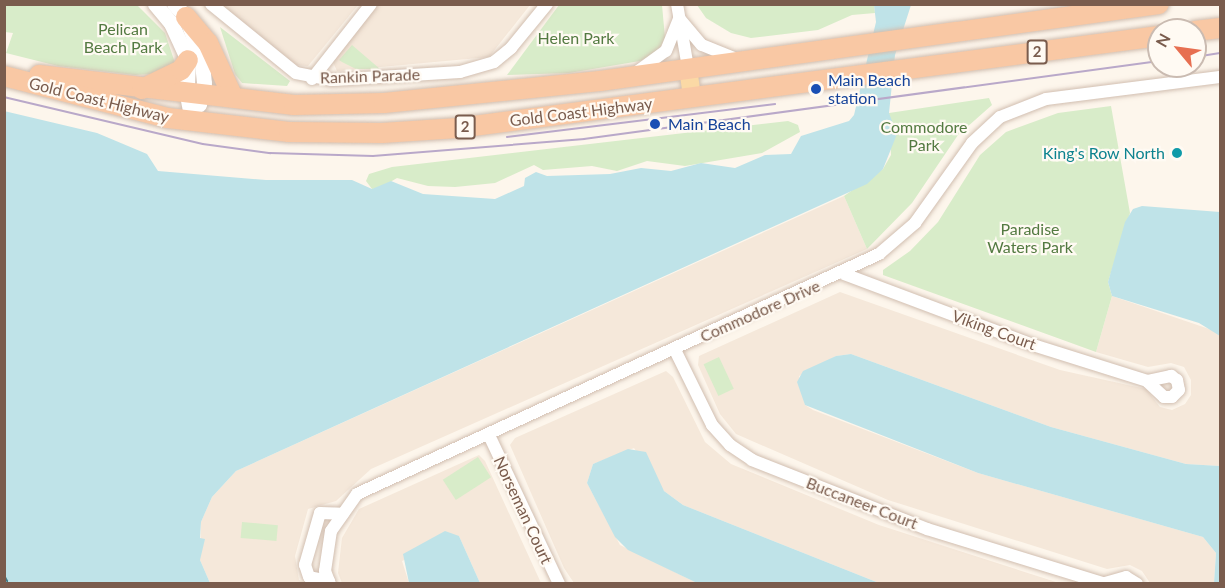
<!DOCTYPE html>
<html>
<head>
<meta charset="utf-8">
<style>
  body { margin:0 }
  #map { position:relative; width:1225px; height:588px; overflow:hidden; background:#fdf6ec; font-family:Lato,sans-serif }
  div>[style] { position:absolute }
  .residential>* { inset:0; background:#f5e8da }
  .green>* { inset:0; background:#d8ecc9; transform-origin:0 0 }
  .water>* { inset:0; background:#bfe3e8 }
  .ferry>* { height:1.5px; margin-top:-0.75px; transform-origin:0; background:repeating-linear-gradient(90deg,#437c86 0 8px,transparent 0 14px) }
  .roads { filter:drop-shadow(0 0 2px #d1beb0) drop-shadow(0 0 2px #d1beb0) }
  .minor>* { height:12px; margin:-6px; padding:0 6px; transform-origin:6px; border-radius:6px; background:#fff }
  .tertiary>* { height:15px; margin:-7.5px; padding:0 7.5px; transform-origin:7.5px; border-radius:7.5px; background:#fff }
  .primary>* { height:18px; margin:-9px; padding:0 9px; transform-origin:9px; border-radius:9px; background:#fbd9a5 }
  .trunk>* { height:20px; margin:-10px; padding:0 10px; transform-origin:10px; border-radius:10px; background:#f9c8a4 }
  .tram>* { height:1.5px; margin:-0.75px; padding:0 0.75px; transform-origin:0.75px; border-radius:0.75px; background:#b9a8c9 }
  .dots>* { width:16px; height:16px; translate:-50% -50%; box-sizing:border-box; border:3px solid #fffaf3; border-radius:50% }
  span { translate:-50% -50%; white-space:nowrap; text-align:center; line-height:1.15; -webkit-text-stroke:4.5px #fffaf3; paint-order:stroke }
  .shield-label span { padding:2px 4px; background:#fffaf3; border:2px solid; border-radius:4px; -webkit-text-stroke-width:0 }
  .shield-label { font-size:15px; color:#7a5c4d; font-weight:700 }
  .park-label { font-size:16px; color:#537a41 }
  .street-label { font-size:16px; color:#7a5c4d }
  .transit-label { font-size:16px; color:#164399 }
  .left { translate:0 -50%; text-align:left }
  .culture-label { font-size:16px; color:#0d838f }
  .right { translate:-100% -50%; text-align:right }
  .frame { position:absolute; inset:0; border:6px solid #7a5c4d; pointer-events:none }
  .north { position:absolute; left:1147px; top:18px; width:60px; height:60px; box-sizing:border-box; background:#fffaf3; border:2px solid #cabbb1; border-radius:50%; rotate:299deg; font-size:16px; font-weight:700; line-height:24px; text-align:center; color:#7a5c4d }
  .north::after { content:''; display:block; margin:auto; width:21px; height:27px; background:#e76f51; clip-path:polygon(50% 0,100% 100%,50% 72%,0 100%) }
</style>
</head>
<body>
<div id="map">
  <div class="residential">
    <i style="clip-path:polygon(222px 5px,358px 5px,308px 66px,296px 65px)"></i>
    <i style="clip-path:polygon(374px 5px,530px 5px,489px 57px,337px 71px,332px 60px)"></i>
    <i style="clip-path:polygon(844px 196px,867px 249px,371px 469px,336px 501px,308px 509px,295px 556px,299px 580px,306px 583px,210px 583px,200px 560px,201px 522px,212px 497px,236px 471px)"></i>
    <i style="clip-path:polygon(840px 292px,1060px 370px,1146px 389px,1160px 407px,1172px 410px,1185px 404px,1191px 395px,1191px 380px,1184px 367px,1171px 363px,1148px 367px,1096px 352px,1112px 296px,1215px 331px,1220px 336px,1220px 466px,1186px 464px,1051px 427px,851px 354px,836px 356px,799px 376px,805px 405px,813px 410px,978px 473px,1203px 537px,1216px 553px,1214px 583px,1150px 583px,1142px 571px,1130px 565px,1107px 569px,888px 500px,736px 434px,720px 414px,698px 365px,699px 356px)"></i>
    <i style="clip-path:polygon(666px 371px,673px 377px,705px 442px,731px 464px,879px 525px,1059px 583px,879px 583px,683px 505px,664px 491px,634px 448px,593px 464px,587px 483px,620px 545px,697px 583px,574px 583px,564px 568px,510px 445px,515px 438px)"></i>
    <i style="clip-path:polygon(479px 455px,485px 461px,541px 583px,480px 583px,459px 536px,402px 561px,409px 583px,342px 583px,338px 573px,342px 538px,359px 509px)"></i>
  </div>
  <div class="green">
    <i style="clip-path:polygon(874px 4px,875px 13px,852px 15px,818px 30px,751px 38px,731px 33px,706px 18px,697px 5px)"></i>
    <i style="clip-path:polygon(5px 5px,137px 5px,165px 33px,175px 63px,152px 74px,135px 75px,58px 66px,6px 53px,13px 33px,5px 32px)"></i>
    <i style="clip-path:polygon(559px 5px,662px 5px,665px 38px,657px 53px,640px 61px,569px 73px,507px 75px)"></i>
    <i style="clip-path:polygon(220px 27px,290px 81px,287px 86px,242px 83px,235px 74px)"></i>
    <i style="clip-path:polygon(352px 45px,380px 69px,356px 69px,342px 62px,339px 60px)"></i>
    <i style="clip-path:polygon(989px 98px,992px 105px,958px 135px,912px 203px,867px 249px,844px 196px,883px 169px,891px 155px,889px 113px)"></i>
    <i style="clip-path:polygon(1111px 106px,1130px 213px,1108px 282px,1112px 296px,1096px 352px,883px 275px,883px 270px,910px 251px,938px 222px,980px 155px,1006px 132px,1058px 113px)"></i>
    <i style="clip-path:polygon(788px 121px,798px 125px,800px 132px,762px 153px,685px 166px,647px 161px,617px 171px,592px 166px,543px 170px,534px 165px,495px 183px,455px 187px,428px 186px,397px 178px,380px 188px,372px 189px,366px 181px,369px 174px,392px 167px)"></i>
    <i style="left:719px;top:357px;width:35px;height:17px;rotate:65deg"></i>
    <i style="left:478px;top:457px;width:24px;height:42px;rotate:57deg"></i>
    <i style="left:242px;top:522px;width:36px;height:16px;rotate:5deg"></i>
  </div>
  <div class="water">
    <i style="clip-path:polygon(874px 5px,911px 5px,895px 55px,889px 113px,897px 134px,883px 169px,867px 184px,236px 471px,212px 497px,201px 522px,200px 538px,205px 539px,200px 560px,210px 583px,5px 583px,4px 111px,97px 133px,147px 154px,158px 171px,266px 180px,352px 180px,372px 189px,391px 181px,423px 194px,495px 199px,524px 186px,525px 178px,536px 172px,547px 176px,610px 174px,641px 168px,671px 171px,701px 163px,735px 168px,765px 155px,791px 154px,801px 136px,849px 121px,854px 115px,876px 22px)"></i>
    <i style="clip-path:polygon(1142px 206px,1220px 212px,1220px 336px,1199px 323px,1112px 296px,1108px 282px,1125px 222px,1133px 209px)"></i>
    <i style="clip-path:polygon(851px 354px,1051px 427px,1186px 464px,1220px 466px,1220px 583px,1214px 583px,1216px 553px,1203px 537px,978px 473px,805px 405px,797px 382px,803px 371px,836px 356px)"></i>
    <i style="clip-path:polygon(628px 449px,646px 452px,664px 491px,683px 505px,879px 583px,697px 583px,628px 550px,615px 537px,587px 483px,593px 464px)"></i>
    <i style="clip-path:polygon(445px 531px,459px 536px,480px 583px,409px 583px,403px 554px)"></i>
  </div>
  <div class="ferry">
    <i style="left:4px;top:575px;width:10px;rotate:61deg"></i>
  </div>
  <div class="roads">
    <div class="minor">
      <i style="left:211px;top:4px;width:109px;rotate:39.1deg"></i>
      <i style="left:296px;top:73px;width:37px;rotate:11deg"></i>
      <i style="left:332px;top:80px;width:128px;rotate:-3.6deg"></i>
      <i style="left:460px;top:72px;width:35px;rotate:-16deg"></i>
      <i style="left:494px;top:62px;width:22px;rotate:-39deg"></i>
      <i style="left:511px;top:48px;width:57px;rotate:-50.7deg"></i>
      <i style="left:677px;top:4px;width:65px;rotate:80.2deg"></i>
      <i style="left:679px;top:18px;width:35px;rotate:50deg"></i>
      <i style="left:702px;top:45px;width:38px;rotate:22deg"></i>
      <i style="left:638px;top:71px;width:34px;rotate:-36deg"></i>
      <i style="left:666px;top:51px;width:35px;rotate:-68deg"></i>
      <i style="left:312px;top:79px;width:95px;rotate:-51.8deg"></i>
      <i style="left:844px;top:274px;width:202px;rotate:20.6deg"></i>
      <i style="left:1033px;top:345px;width:120px;rotate:17.5deg"></i>
      <i style="left:1147px;top:381px;width:25px;rotate:-12deg"></i>
      <i style="left:1171px;top:376px;width:7px;rotate:34deg"></i>
      <i style="left:1177px;top:380px;width:10px;rotate:79deg"></i>
      <i style="left:1179px;top:390px;width:10px;rotate:135deg"></i>
      <i style="left:1172px;top:397px;width:8px;rotate:180deg"></i>
      <i style="left:1164px;top:397px;width:23px;rotate:-137deg"></i>
      <i style="left:675px;top:350px;width:84px;rotate:63.7deg"></i>
      <i style="left:712px;top:425px;width:27px;rotate:48deg"></i>
      <i style="left:730px;top:445px;width:27px;rotate:34deg"></i>
      <i style="left:752px;top:460px;width:188px;rotate:21.5deg"></i>
      <i style="left:927px;top:529px;width:187px;rotate:17.1deg"></i>
      <i style="left:489px;top:435px;width:165px;rotate:64.8deg"></i>
      <i style="left:329px;top:581px;width:20px;rotate:-169deg"></i>
      <i style="left:309px;top:577px;width:13px;rotate:-108deg"></i>
      <i style="left:305px;top:565px;width:54px;rotate:-73.9deg"></i>
      <i style="left:320px;top:513px;width:23px;rotate:2deg"></i>
      <i style="left:1105px;top:583px;width:22px;rotate:-16deg"></i>
      <i style="left:1126px;top:577px;width:13px;rotate:32deg"></i>
      <i style="left:330px;top:584px;width:14px;rotate:-111deg"></i>
      <i style="left:325px;top:571px;width:40px;rotate:-81.5deg"></i>
      <i style="left:331px;top:531px;width:45px;rotate:-54.9deg"></i>
      <i style="left:357px;top:494px;width:575px;rotate:-24.69deg"></i>
      <i style="left:879px;top:254px;width:48px;rotate:-40.7deg"></i>
      <i style="left:915px;top:223px;width:98px;rotate:-54.5deg"></i>
      <i style="left:972px;top:143px;width:38px;rotate:-43deg"></i>
      <i style="left:1000px;top:117px;width:49px;rotate:-21.4deg"></i>
      <i style="left:1046px;top:99px;width:175px;rotate:-7.2deg"></i>
    </div>
    <div class="tertiary">
      <i style="left:155px;top:4px;width:25px;rotate:50deg"></i>
      <i style="left:171px;top:23px;width:41px;rotate:65.3deg"></i>
      <i style="left:188px;top:60px;width:35px;rotate:92deg"></i>
      <i style="left:187px;top:95px;width:26px;rotate:79deg"></i>
      <i style="left:174px;top:4px;width:18px;rotate:47deg"></i>
      <i style="left:186px;top:17px;width:47px;rotate:70deg"></i>
      <i style="left:202px;top:61px;width:22px;rotate:85deg"></i>
      <i style="left:204px;top:83px;width:22px;rotate:103deg"></i>
    </div>
    <div class="primary">
      <i style="left:688px;top:68px;width:30px;rotate:82deg"></i>
    </div>
    <div class="trunk">
      <i style="left:186px;top:17px;width:34px;rotate:50deg"></i>
      <i style="left:208px;top:43px;width:60px;rotate:65.2deg"></i>
      <i style="left:1195px;top:31px;width:25px;rotate:-7deg"></i>
      <i style="left:39px;top:75px;width:257px;rotate:6.7deg"></i>
      <i style="left:294px;top:105px;width:90px;rotate:-1.3deg"></i>
      <i style="left:384px;top:103px;width:217px;rotate:-5.8deg"></i>
      <i style="left:600px;top:81px;width:564px;rotate:-7.84deg"></i>
      <i style="left:4px;top:76px;width:169px;rotate:14.4deg"></i>
      <i style="left:168px;top:118px;width:122px;rotate:6.6deg"></i>
      <i style="left:289px;top:132px;width:93px;rotate:0.6deg"></i>
      <i style="left:382px;top:133px;width:76px;rotate:-3.8deg"></i>
      <i style="left:458px;top:128px;width:707px;rotate:-7.48deg"></i>
      <i style="left:142px;top:89px;width:43px;rotate:-26deg"></i>
      <i style="left:181px;top:70px;width:12px;rotate:-55deg"></i>
    </div>
  </div>
  <div class="tram">
    <i style="left:1195px;top:57px;width:25px;rotate:-9deg"></i>
    <i style="left:4px;top:97px;width:204px;rotate:13.3deg"></i>
    <i style="left:203px;top:144px;width:68px;rotate:7.7deg"></i>
    <i style="left:270px;top:153px;width:103px;rotate:1.7deg"></i>
    <i style="left:373px;top:156px;width:212px;rotate:-4.6deg"></i>
    <i style="left:584px;top:139px;width:580px;rotate:-7.73deg"></i>
    <i style="left:507px;top:137px;width:270px;rotate:-7deg"></i>
  </div>
  <div class="dots">
    <i style="left:816px;top:89px;background:#1a4fb4"></i>
    <i style="left:655px;top:124px;background:#1a4fb4"></i>
    <i style="left:1177px;top:153px;background:#0f9aa8"></i>
  </div>
  <div class="shield-label">
    <span style="left:1037px;top:52px">2</span>
    <span style="left:465px;top:127px">2</span>
  </div>
  <div class="park-label">
    <span style="left:123px;top:38px">Pelican<br>Beach Park</span>
    <span style="left:576px;top:38px">Helen Park</span>
    <span style="left:924px;top:136px">Commodore<br>Park</span>
    <span style="left:1030px;top:238px">Paradise<br>Waters Park</span>
  </div>
  <div class="street-label">
    <span style="left:370px;top:76px;rotate:-2deg">Rankin Parade</span>
    <span style="left:99px;top:100px;rotate:14deg">Gold Coast Highway</span>
    <span style="left:581px;top:112px;rotate:-7deg">Gold Coast Highway</span>
    <span style="left:760px;top:311px;rotate:-24deg">Commodore Drive</span>
    <span style="left:994px;top:330px;rotate:20deg">Viking Court</span>
    <span style="left:862px;top:503px;rotate:21deg">Buccaneer Court</span>
    <span style="left:523px;top:510px;rotate:65deg">Norseman Court</span>
  </div>
  <div class="transit-label">
    <span class="left" style="left:828px;top:89px">Main Beach<br>station</span>
    <span class="left" style="left:668px;top:124px">Main Beach</span>
  </div>
  <div class="culture-label">
    <span class="right" style="left:1165px;top:153px">King's Row North</span>
  </div>
  <div class="frame"></div>
  <div class="north">N</div>
</div>
</body>
</html>
